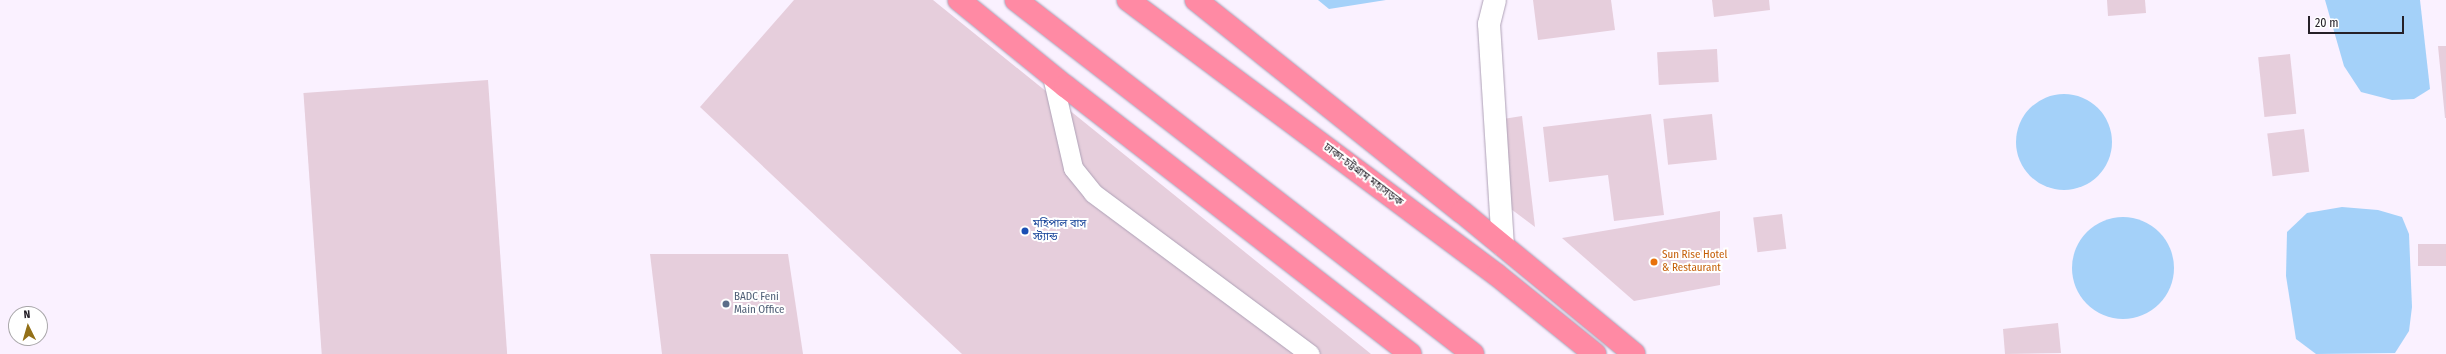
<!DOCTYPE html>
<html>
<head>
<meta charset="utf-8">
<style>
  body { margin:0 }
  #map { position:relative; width:2446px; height:354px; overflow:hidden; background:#faf1ff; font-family:"Fira Sans Condensed","Noto Sans Bengali",sans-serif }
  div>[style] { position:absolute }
  .water>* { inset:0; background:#a4d1f9 }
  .round { border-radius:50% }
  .building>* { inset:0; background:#e6cedc; transform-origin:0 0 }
  .roads { filter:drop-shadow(0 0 1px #aea1b6) drop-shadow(0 0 1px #aea1b6) }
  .service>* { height:19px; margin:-9.5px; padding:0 9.5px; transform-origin:9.5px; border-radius:9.5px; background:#fff }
  .minor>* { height:22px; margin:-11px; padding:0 11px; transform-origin:11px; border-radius:11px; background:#fff }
  .trunk>* { height:22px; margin:-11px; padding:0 11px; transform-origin:11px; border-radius:11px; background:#ff8aa4 }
  .dots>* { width:11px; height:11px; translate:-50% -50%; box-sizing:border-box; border:2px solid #fff; border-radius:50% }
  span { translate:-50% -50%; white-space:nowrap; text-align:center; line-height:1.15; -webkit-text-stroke:4px #fff; paint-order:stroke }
  .street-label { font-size:11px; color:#252028 }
  .transit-label { font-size:11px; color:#164399 }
  .left { translate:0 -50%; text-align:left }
  .food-label { font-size:11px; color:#c56008 }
  .service-label { font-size:11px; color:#4e5e75 }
  .north { position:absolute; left:8px; top:306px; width:40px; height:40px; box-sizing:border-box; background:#fff; border:1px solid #a8a6a9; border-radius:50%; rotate:355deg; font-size:11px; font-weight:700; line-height:16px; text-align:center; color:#252028 }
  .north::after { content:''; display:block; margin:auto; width:14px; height:18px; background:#937018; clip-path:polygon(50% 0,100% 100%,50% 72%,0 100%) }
  .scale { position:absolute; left:2308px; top:16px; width:96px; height:18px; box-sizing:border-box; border:2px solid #252028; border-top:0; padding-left:5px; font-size:12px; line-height:14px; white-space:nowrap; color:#252028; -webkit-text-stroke:3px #fff; paint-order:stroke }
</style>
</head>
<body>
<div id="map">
  <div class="water">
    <i style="clip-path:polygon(1318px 0,1386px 0,1329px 9px)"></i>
    <i style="clip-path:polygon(2325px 0,2420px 0,2430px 89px,2414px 99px,2392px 100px,2361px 92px,2344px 66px)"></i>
    <i class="round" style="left:2016px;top:94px;width:96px;height:96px"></i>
    <i style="clip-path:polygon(2342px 207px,2378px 210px,2402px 217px,2409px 234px,2412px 307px,2409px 331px,2395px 353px,2316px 354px,2296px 339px,2286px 276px,2287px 232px,2307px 213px)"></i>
    <i class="round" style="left:2072px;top:217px;width:102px;height:102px"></i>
  </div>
  <div class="building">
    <i style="clip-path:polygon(794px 0,933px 0,1371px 354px,962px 354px,700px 107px)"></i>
    <i style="clip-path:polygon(1533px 0,1611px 0,1615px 30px,1538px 40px)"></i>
    <i style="clip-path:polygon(1712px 0,1769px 0,1770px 10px,1714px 17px)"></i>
    <i style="clip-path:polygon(2107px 0,2145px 0,2146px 13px,2108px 16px)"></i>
    <i style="clip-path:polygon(2438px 46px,2446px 46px,2446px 118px,2445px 118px)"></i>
    <i style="left:1717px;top:49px;width:33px;height:60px;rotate:87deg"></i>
    <i style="left:2290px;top:54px;width:60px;height:32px;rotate:84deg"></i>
    <i style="left:488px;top:80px;width:275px;height:185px;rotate:86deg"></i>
    <i style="clip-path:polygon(1651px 114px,1664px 215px,1614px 221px,1608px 175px,1549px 182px,1543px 127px)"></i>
    <i style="left:1712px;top:114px;width:46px;height:49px;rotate:84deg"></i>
    <i style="clip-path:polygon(1522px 116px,1535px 227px,1511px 209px,1503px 119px)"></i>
    <i style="left:2304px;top:129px;width:43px;height:37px;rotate:83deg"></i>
    <i style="clip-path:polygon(1720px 211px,1720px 285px,1634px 301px,1562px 238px)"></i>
    <i style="left:1782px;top:214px;width:35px;height:29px;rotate:83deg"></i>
    <i style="left:2446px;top:244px;width:22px;height:28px;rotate:90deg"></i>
    <i style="clip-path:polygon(650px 254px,788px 254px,803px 354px,662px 354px)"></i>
    <i style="clip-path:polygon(2058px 323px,2061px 353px,2005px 354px,2003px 329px)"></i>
  </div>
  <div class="roads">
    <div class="service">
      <i style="left:1052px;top:76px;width:94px;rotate:77.1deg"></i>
      <i style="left:1073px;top:168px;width:32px;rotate:51deg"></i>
      <i style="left:1093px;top:193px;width:270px;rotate:36.6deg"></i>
    </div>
    <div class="minor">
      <i style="left:1495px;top:0;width:25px;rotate:104deg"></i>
      <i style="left:1489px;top:24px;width:222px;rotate:86.4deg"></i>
    </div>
    <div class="trunk">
      <i style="left:959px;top:0;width:136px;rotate:39.1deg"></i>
      <i style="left:1065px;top:86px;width:437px;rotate:37.8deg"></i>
      <i style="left:1016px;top:0;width:578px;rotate:37.76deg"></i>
      <i style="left:1128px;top:0;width:460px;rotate:36.7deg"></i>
      <i style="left:1497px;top:275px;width:126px;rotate:38.9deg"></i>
      <i style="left:1196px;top:0;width:340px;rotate:38.6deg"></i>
      <i style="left:1462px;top:212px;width:223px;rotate:39.5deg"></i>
    </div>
  </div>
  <div class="dots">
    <i style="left:1025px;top:231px;background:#1a4fb4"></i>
    <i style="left:1654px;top:262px;background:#e8710a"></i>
    <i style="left:726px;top:304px;background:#5c6f8a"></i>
  </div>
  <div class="street-label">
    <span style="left:1363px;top:175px;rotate:37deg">ঢাকা-চট্টগ্রাম মহাসড়ক</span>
  </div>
  <div class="transit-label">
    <span class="left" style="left:1033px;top:231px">মহিপাল বাস<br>স্ট্যান্ড</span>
  </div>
  <div class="food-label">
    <span class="left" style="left:1662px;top:262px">Sun Rise Hotel<br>&amp; Restaurant</span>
  </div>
  <div class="service-label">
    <span class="left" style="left:734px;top:304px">BADC Feni<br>Main Office</span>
  </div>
  <div class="north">N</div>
  <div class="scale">20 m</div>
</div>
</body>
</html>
